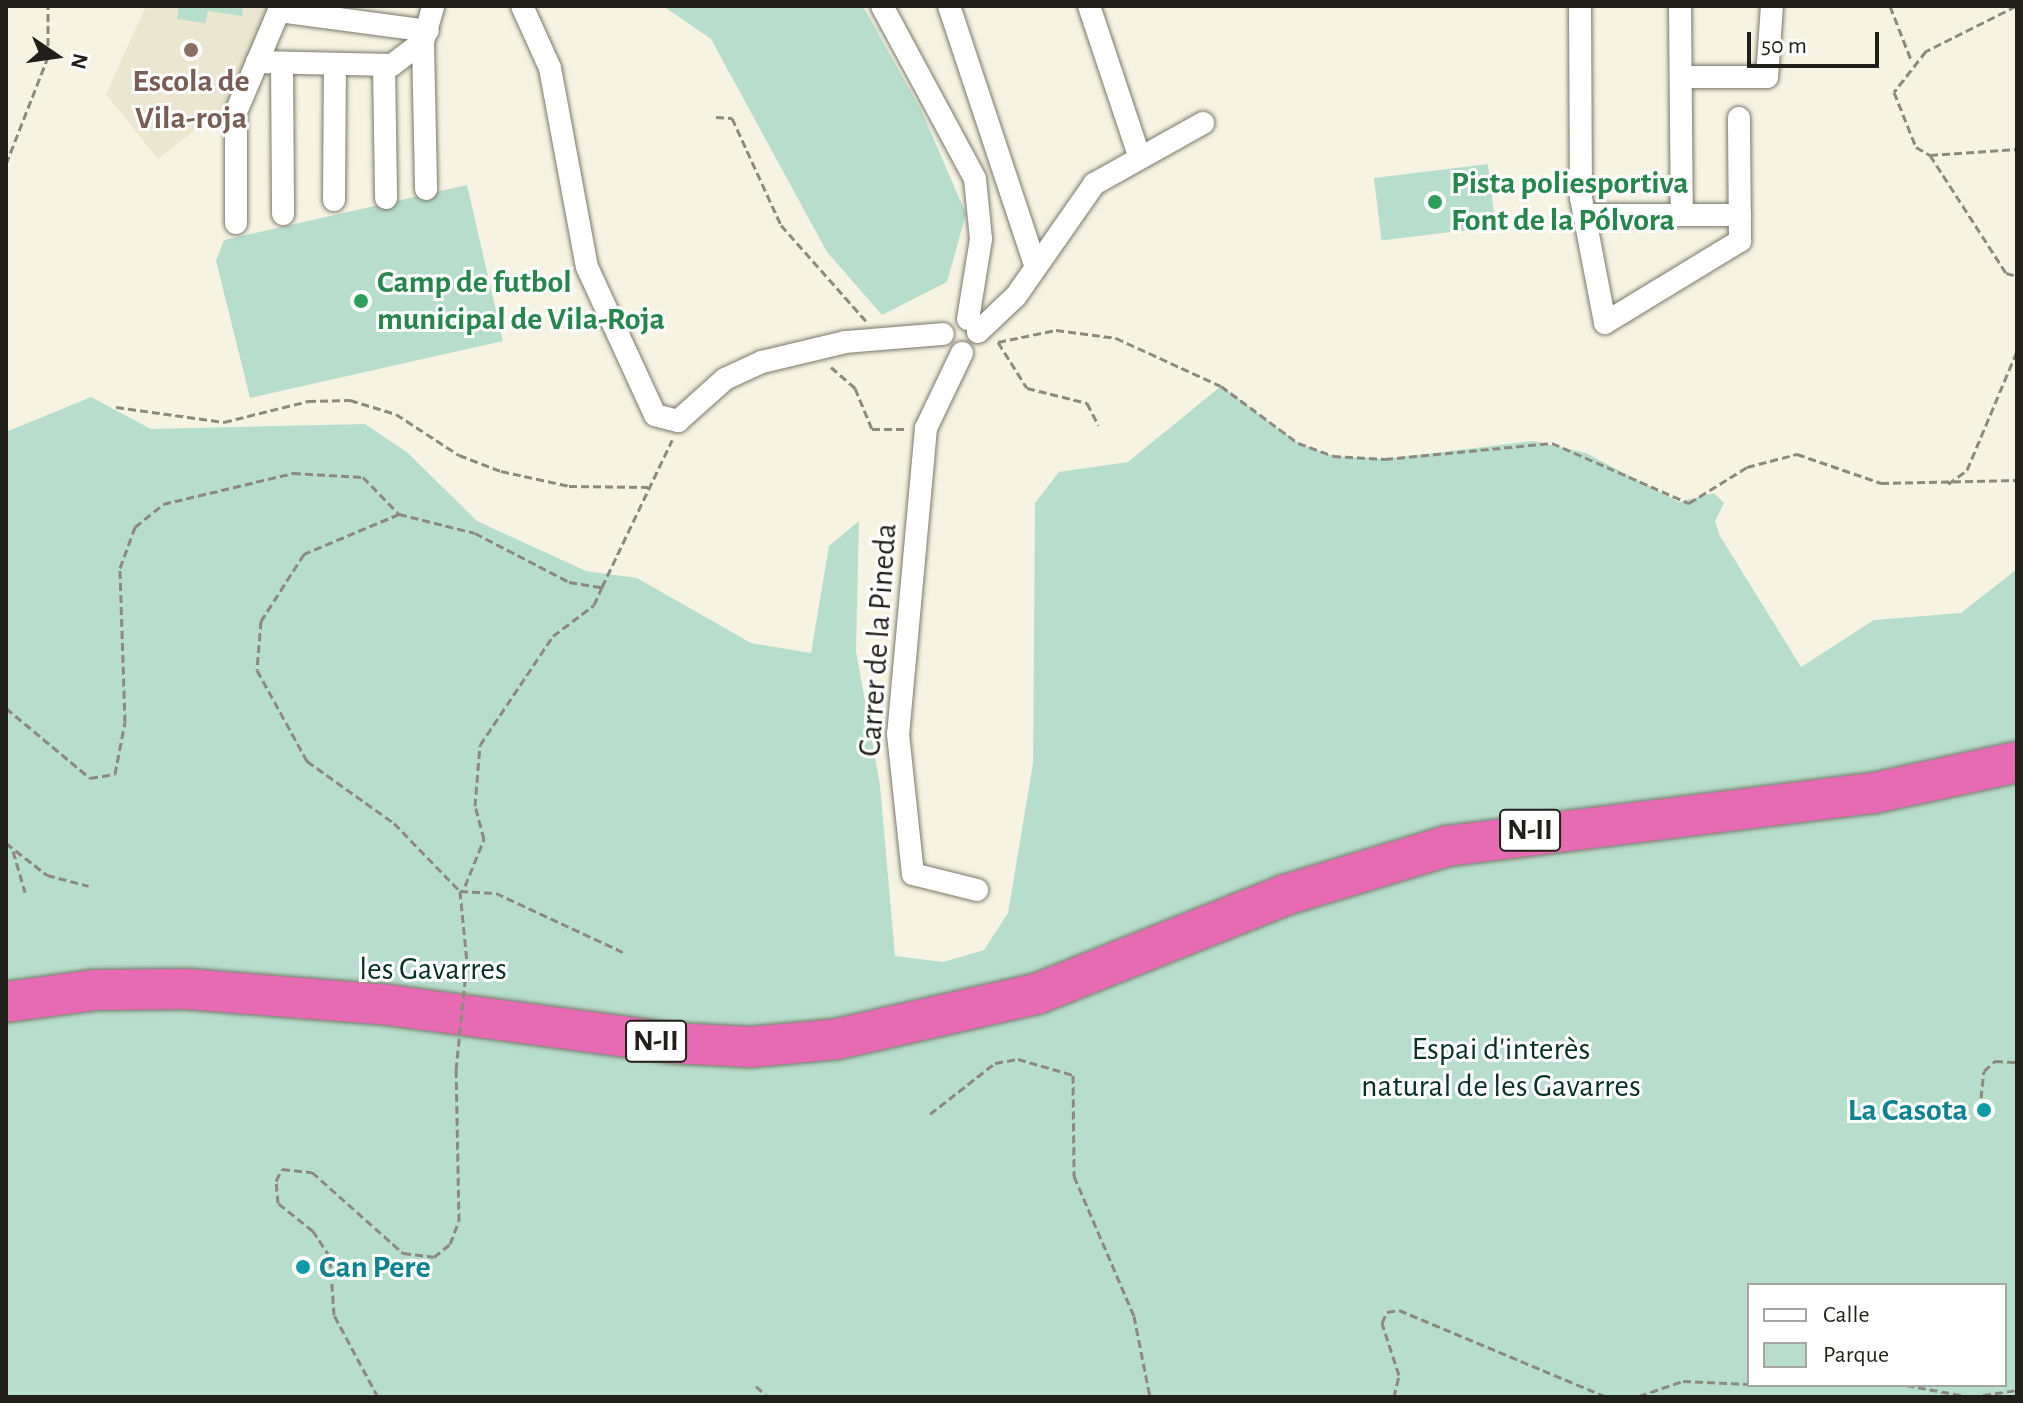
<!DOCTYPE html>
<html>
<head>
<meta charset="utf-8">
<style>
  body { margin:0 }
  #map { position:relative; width:2023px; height:1403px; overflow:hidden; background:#f6f3e3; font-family:"Alegreya Sans",sans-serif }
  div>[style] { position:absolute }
  .built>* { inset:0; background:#eae6cf }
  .green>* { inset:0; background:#b7decc; transform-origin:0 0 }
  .path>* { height:3px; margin-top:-1.5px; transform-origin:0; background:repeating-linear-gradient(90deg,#8c8a7f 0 8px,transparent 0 12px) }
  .roads { filter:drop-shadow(0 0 2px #7a786a) drop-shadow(0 0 2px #7a786a) }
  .street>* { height:22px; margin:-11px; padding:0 11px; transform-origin:11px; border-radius:11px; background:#fff }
  .highway>* { height:40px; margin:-20px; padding:0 20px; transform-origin:20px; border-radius:20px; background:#e76bb3 }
  .path-bridge>* { height:3px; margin-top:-1.5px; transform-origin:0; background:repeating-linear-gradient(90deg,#8c8a7f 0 8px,transparent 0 12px) }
  .dots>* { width:22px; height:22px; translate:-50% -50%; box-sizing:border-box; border:4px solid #fff; border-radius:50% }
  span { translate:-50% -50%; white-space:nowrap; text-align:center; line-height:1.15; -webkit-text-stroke:6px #fff; paint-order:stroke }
  .shield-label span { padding:2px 6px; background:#fff; border:2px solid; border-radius:6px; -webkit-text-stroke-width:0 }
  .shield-label { font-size:30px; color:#201f1a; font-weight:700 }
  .education-label { font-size:32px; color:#785e54; font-weight:700 }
  .leisure-label { font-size:32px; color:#27864d; font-weight:700 }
  .left { translate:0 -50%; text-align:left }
  .street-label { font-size:32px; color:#201f1a }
  .park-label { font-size:32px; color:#093123 }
  .culture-label { font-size:32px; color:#0d838f; font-weight:700 }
  .right { translate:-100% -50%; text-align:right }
  .frame { position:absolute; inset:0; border:8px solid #201f1a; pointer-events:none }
  .legend { position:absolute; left:1747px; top:1283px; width:260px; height:104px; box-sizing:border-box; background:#fff; border:2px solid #a6a5a3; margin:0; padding:10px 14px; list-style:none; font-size:24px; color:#201f1a }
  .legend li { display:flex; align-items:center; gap:16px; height:40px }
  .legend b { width:40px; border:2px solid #a6a5a3 }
  .north { position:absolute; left:16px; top:16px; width:80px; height:80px; -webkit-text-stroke:6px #fff; paint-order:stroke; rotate:103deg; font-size:22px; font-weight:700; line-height:32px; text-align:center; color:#201f1a }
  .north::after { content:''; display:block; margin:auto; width:28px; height:36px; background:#201f1a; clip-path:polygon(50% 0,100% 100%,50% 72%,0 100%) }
  .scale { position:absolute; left:1747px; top:32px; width:132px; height:36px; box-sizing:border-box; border:4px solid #201f1a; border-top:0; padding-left:10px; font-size:24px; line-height:28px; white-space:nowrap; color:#201f1a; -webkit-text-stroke:6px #fff; paint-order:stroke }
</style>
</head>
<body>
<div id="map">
  <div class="built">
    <i style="clip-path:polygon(146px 6px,273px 6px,231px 110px,222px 109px,158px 159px,106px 94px)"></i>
  </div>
  <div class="green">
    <i style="clip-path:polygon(179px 6px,243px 6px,242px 16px,208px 11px,205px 23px,177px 19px)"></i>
    <i style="clip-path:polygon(663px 6px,863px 6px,922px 112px,966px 214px,947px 282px,882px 315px,827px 252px,711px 39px)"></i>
    <i style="left:1488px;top:164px;width:63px;height:115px;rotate:83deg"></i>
    <i style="clip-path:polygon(467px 185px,503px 341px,250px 398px,216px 261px,224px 240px)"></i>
    <i style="clip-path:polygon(evenodd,1221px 386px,1298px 443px,1333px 456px,1385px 459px,1533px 441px,1586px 453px,1679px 502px,1714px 493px,1724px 503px,1715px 521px,1720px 536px,1801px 667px,1874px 620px,1961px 613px,2017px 569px,2017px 1397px,6px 1397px,6px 432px,91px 397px,151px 429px,365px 424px,408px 453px,477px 521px,586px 571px,637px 578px,751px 643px,811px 653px,829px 546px,859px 521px,856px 651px,880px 785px,895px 956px,943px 962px,984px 950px,1008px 913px,1033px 763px,1035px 503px,1059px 472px,1128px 462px,1221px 386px,1749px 1285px,2005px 1285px,2005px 1385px,1749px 1385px,1749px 1285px)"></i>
  </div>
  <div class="path">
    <i style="left:1890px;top:6px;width:60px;rotate:68.6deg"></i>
    <i style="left:2016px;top:6px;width:101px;rotate:153.4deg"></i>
    <i style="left:1926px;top:51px;width:52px;rotate:128deg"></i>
    <i style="left:1894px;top:92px;width:59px;rotate:68.2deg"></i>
    <i style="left:1916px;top:147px;width:16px;rotate:30deg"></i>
    <i style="left:1930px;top:155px;width:140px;rotate:57.2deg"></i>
    <i style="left:2006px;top:273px;width:11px;rotate:15deg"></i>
    <i style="left:716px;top:117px;width:16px;rotate:4deg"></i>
    <i style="left:732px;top:118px;width:118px;rotate:65.4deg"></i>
    <i style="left:781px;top:225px;width:128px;rotate:48.5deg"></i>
    <i style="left:1930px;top:155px;width:87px;rotate:-3.9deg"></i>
    <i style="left:6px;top:164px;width:115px;rotate:-68.6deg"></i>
    <i style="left:48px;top:57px;width:51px;rotate:-90deg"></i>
    <i style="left:998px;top:342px;width:59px;rotate:-11.7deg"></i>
    <i style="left:1056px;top:330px;width:61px;rotate:7.6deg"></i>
    <i style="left:1116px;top:338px;width:115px;rotate:24.6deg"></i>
    <i style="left:1221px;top:386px;width:96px;rotate:36.5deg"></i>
    <i style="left:1298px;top:443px;width:37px;rotate:20deg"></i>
    <i style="left:1333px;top:456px;width:52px;rotate:3.3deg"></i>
    <i style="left:1385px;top:459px;width:168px;rotate:-5.5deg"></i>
    <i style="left:1552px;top:443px;width:150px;rotate:23.7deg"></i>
    <i style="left:1689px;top:503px;width:68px;rotate:-31.8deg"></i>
    <i style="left:1747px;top:467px;width:52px;rotate:-14.6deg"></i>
    <i style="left:1797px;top:454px;width:89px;rotate:19deg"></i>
    <i style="left:1881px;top:483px;width:136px;rotate:-1.3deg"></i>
    <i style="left:998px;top:342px;width:54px;rotate:57.8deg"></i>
    <i style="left:1027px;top:388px;width:62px;rotate:14deg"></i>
    <i style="left:1087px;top:403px;width:25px;rotate:63deg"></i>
    <i style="left:831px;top:367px;width:32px;rotate:41deg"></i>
    <i style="left:855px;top:388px;width:44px;rotate:67.5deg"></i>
    <i style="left:872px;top:429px;width:34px"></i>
    <i style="left:116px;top:407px;width:109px;rotate:7.9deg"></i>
    <i style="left:224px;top:422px;width:87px;rotate:-14deg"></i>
    <i style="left:308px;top:401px;width:42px;rotate:-1.4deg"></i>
    <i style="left:350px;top:400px;width:48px;rotate:16.9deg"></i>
    <i style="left:396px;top:414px;width:75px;rotate:33.1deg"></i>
    <i style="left:459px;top:455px;width:45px;rotate:20.9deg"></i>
    <i style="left:501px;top:471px;width:70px;rotate:12.4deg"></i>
    <i style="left:569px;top:486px;width:79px;rotate:0.7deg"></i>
    <i style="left:1948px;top:484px;width:24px;rotate:-36deg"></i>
    <i style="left:1967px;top:470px;width:129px;rotate:-67.2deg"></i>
    <i style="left:399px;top:514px;width:103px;rotate:157.2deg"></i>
    <i style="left:304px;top:554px;width:80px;rotate:122.7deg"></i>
    <i style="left:261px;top:621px;width:49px;rotate:94.7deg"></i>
    <i style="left:257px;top:670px;width:104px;rotate:61.2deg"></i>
    <i style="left:307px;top:761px;width:107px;rotate:35.5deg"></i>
    <i style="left:394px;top:823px;width:95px;rotate:45.9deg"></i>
    <i style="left:460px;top:891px;width:71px;rotate:84.4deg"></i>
    <i style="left:6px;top:708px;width:109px;rotate:39.8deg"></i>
    <i style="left:90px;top:778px;width:25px;rotate:-9deg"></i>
    <i style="left:115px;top:774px;width:53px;rotate:-79.1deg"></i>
    <i style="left:125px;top:722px;width:154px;rotate:-91.9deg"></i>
    <i style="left:120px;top:568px;width:44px;rotate:-69.9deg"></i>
    <i style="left:135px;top:527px;width:36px;rotate:-39deg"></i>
    <i style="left:163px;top:504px;width:134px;rotate:-13.4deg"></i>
    <i style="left:293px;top:473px;width:70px;rotate:3.3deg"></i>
    <i style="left:363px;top:477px;width:52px;rotate:45.8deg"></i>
    <i style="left:399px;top:514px;width:78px;rotate:14deg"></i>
    <i style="left:475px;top:533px;width:106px;rotate:27.5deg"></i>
    <i style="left:569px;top:582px;width:33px;rotate:9deg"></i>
    <i style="left:602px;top:587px;width:163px;rotate:-64.5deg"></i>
    <i style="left:6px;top:843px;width:52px;rotate:38deg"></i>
    <i style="left:47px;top:875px;width:43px;rotate:14.7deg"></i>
    <i style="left:13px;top:851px;width:43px;rotate:73.7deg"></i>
    <i style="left:465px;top:886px;width:51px;rotate:-68deg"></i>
    <i style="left:484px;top:839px;width:34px;rotate:-105deg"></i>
    <i style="left:475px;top:806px;width:61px;rotate:-85.3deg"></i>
    <i style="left:480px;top:745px;width:131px;rotate:-56.2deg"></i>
    <i style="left:553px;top:636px;width:51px;rotate:-37.1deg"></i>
    <i style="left:594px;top:605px;width:20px;rotate:-66deg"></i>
    <i style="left:460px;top:891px;width:36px;rotate:3deg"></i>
    <i style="left:496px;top:893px;width:142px;rotate:24.9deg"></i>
    <i style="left:1981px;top:1098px;width:27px;rotate:-84deg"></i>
    <i style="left:1984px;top:1071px;width:15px;rotate:-42deg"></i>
    <i style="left:1995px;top:1061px;width:22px;rotate:3deg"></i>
    <i style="left:930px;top:1114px;width:83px;rotate:-38.1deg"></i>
    <i style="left:995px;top:1063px;width:23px;rotate:-10deg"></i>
    <i style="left:1018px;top:1059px;width:57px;rotate:16.2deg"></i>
    <i style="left:1073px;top:1075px;width:101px;rotate:89.4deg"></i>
    <i style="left:1074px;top:1176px;width:152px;rotate:66.8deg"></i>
    <i style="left:1134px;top:1316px;width:83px;rotate:78.8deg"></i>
    <i style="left:1906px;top:1385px;width:66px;rotate:10.5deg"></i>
    <i style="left:1971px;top:1397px;width:47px;rotate:-8.7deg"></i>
    <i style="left:756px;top:1386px;width:16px;rotate:43deg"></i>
    <i style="left:1639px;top:1396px;width:46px;rotate:-18.8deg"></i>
    <i style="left:1683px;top:1381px;width:87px;rotate:2.6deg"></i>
    <i style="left:378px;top:1397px;width:93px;rotate:-118.2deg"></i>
    <i style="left:334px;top:1315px;width:58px;rotate:-93.9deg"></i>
    <i style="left:330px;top:1257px;width:31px;rotate:-123deg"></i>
    <i style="left:313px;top:1231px;width:45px;rotate:-141.3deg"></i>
    <i style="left:278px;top:1203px;width:22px;rotate:-95deg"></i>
    <i style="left:276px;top:1181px;width:13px;rotate:-63deg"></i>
    <i style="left:282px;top:1169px;width:30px;rotate:6deg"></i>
    <i style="left:312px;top:1172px;width:122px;rotate:41.7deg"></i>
    <i style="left:403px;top:1253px;width:31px;rotate:7deg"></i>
    <i style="left:434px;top:1257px;width:21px;rotate:-39deg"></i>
    <i style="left:450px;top:1244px;width:25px;rotate:-69deg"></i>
    <i style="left:459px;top:1221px;width:151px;rotate:-91.1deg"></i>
    <i style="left:1394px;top:1397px;width:23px;rotate:-77deg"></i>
    <i style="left:1399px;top:1375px;width:55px;rotate:-108.1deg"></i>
    <i style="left:1382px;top:1323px;width:12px;rotate:-66deg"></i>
    <i style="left:1387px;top:1312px;width:12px;rotate:-9deg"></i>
    <i style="left:1399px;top:1310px;width:225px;rotate:22.7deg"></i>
  </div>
  <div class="roads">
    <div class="street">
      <i style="left:522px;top:6px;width:68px;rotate:65.7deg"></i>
      <i style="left:550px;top:68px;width:202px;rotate:79.5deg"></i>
      <i style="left:587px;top:267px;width:163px;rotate:65.3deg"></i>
      <i style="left:655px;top:415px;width:24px;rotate:15deg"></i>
      <i style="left:678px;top:421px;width:63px;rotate:-41.8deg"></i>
      <i style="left:725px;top:379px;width:41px;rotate:-24.7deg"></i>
      <i style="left:762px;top:362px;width:86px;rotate:-13.4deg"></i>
      <i style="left:846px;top:342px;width:97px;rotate:-4.7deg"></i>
      <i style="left:882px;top:6px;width:196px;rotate:61.7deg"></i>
      <i style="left:975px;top:179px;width:60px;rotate:84.3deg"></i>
      <i style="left:981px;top:239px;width:81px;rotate:99.2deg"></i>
      <i style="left:949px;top:6px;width:275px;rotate:71.6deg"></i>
      <i style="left:1089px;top:6px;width:160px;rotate:71.5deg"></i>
      <i style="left:1580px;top:6px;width:192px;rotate:89.7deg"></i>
      <i style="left:1581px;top:198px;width:127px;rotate:79.1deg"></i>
      <i style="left:1605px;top:323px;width:158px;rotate:-31.3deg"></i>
      <i style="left:1740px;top:241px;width:123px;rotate:-90.5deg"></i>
      <i style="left:1680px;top:6px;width:209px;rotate:89.5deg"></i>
      <i style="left:279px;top:11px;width:150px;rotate:7.6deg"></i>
      <i style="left:423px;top:42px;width:147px;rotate:88.8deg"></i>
      <i style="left:257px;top:62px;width:135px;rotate:1.3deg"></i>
      <i style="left:392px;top:65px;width:39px;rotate:-37deg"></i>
      <i style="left:423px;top:42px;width:37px;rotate:-74deg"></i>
      <i style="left:282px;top:63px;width:151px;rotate:89.6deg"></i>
      <i style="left:384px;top:65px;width:133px;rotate:89.1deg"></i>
      <i style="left:1681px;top:77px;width:86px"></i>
      <i style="left:1767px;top:77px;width:71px;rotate:-86deg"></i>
      <i style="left:334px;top:200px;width:136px;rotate:-89.6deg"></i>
      <i style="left:1584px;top:215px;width:156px"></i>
      <i style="left:236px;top:223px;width:111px;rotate:-90deg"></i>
      <i style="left:236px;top:112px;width:115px;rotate:-67deg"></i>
      <i style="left:978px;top:332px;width:52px;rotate:-43.5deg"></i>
      <i style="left:1016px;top:296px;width:136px;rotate:-55.1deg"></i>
      <i style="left:1094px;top:184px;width:125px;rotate:-29.2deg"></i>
      <i style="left:962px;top:353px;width:83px;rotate:115.6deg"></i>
      <i style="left:926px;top:428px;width:307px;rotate:95.2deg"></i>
      <i style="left:898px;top:734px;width:141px;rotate:83.9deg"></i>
      <i style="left:913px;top:874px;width:66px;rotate:14deg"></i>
    </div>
    <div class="highway">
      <i style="left:6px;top:1002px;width:90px;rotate:-7.7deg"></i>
      <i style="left:95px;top:990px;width:91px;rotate:-0.6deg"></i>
      <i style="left:186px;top:989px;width:203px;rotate:4.5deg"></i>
      <i style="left:388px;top:1005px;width:286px;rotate:7.6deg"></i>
      <i style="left:671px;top:1043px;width:80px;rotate:2.9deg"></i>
      <i style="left:751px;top:1047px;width:86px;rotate:-5.3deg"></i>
      <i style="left:837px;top:1039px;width:207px;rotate:-12.8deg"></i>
      <i style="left:1039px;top:993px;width:265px;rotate:-21.7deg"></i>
      <i style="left:1285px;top:895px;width:169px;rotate:-16.8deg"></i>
      <i style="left:1447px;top:846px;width:430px;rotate:-7.1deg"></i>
      <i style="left:1874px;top:793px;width:146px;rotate:-12.2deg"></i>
    </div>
  </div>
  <div class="path-bridge">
    <i style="left:456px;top:1070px;width:109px;rotate:-84.2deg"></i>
  </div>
  <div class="dots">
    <i style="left:191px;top:50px;background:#8d6e63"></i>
    <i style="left:1435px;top:202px;background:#2e9e5b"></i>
    <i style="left:361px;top:301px;background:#2e9e5b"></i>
    <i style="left:1984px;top:1110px;background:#0f9aa8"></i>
    <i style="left:303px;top:1267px;background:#0f9aa8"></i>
  </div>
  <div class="shield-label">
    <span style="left:1530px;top:830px">N-II</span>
    <span style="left:656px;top:1041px">N-II</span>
  </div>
  <div class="education-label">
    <span style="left:191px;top:100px">Escola de<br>Vila-roja</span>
  </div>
  <div class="leisure-label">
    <span class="left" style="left:1451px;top:202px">Pista poliesportiva<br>Font de la Pólvora</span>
    <span class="left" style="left:377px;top:301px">Camp de futbol<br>municipal de Vila-Roja</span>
  </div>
  <div class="street-label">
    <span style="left:878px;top:640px;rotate:-86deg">Carrer de la Pineda</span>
  </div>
  <div class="park-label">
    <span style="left:433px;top:969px">les Gavarres</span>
    <span style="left:1501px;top:1068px">Espai d'interès<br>natural de les Gavarres</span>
  </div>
  <div class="culture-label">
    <span class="right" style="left:1968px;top:1110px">La Casota</span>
    <span class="left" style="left:319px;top:1267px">Can Pere</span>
  </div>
  <div class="frame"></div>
  <ul class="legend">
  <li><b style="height:10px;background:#fff"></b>Calle</li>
  <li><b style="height:22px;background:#b7decc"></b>Parque</li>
  </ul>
  <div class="north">N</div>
  <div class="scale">50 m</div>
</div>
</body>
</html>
